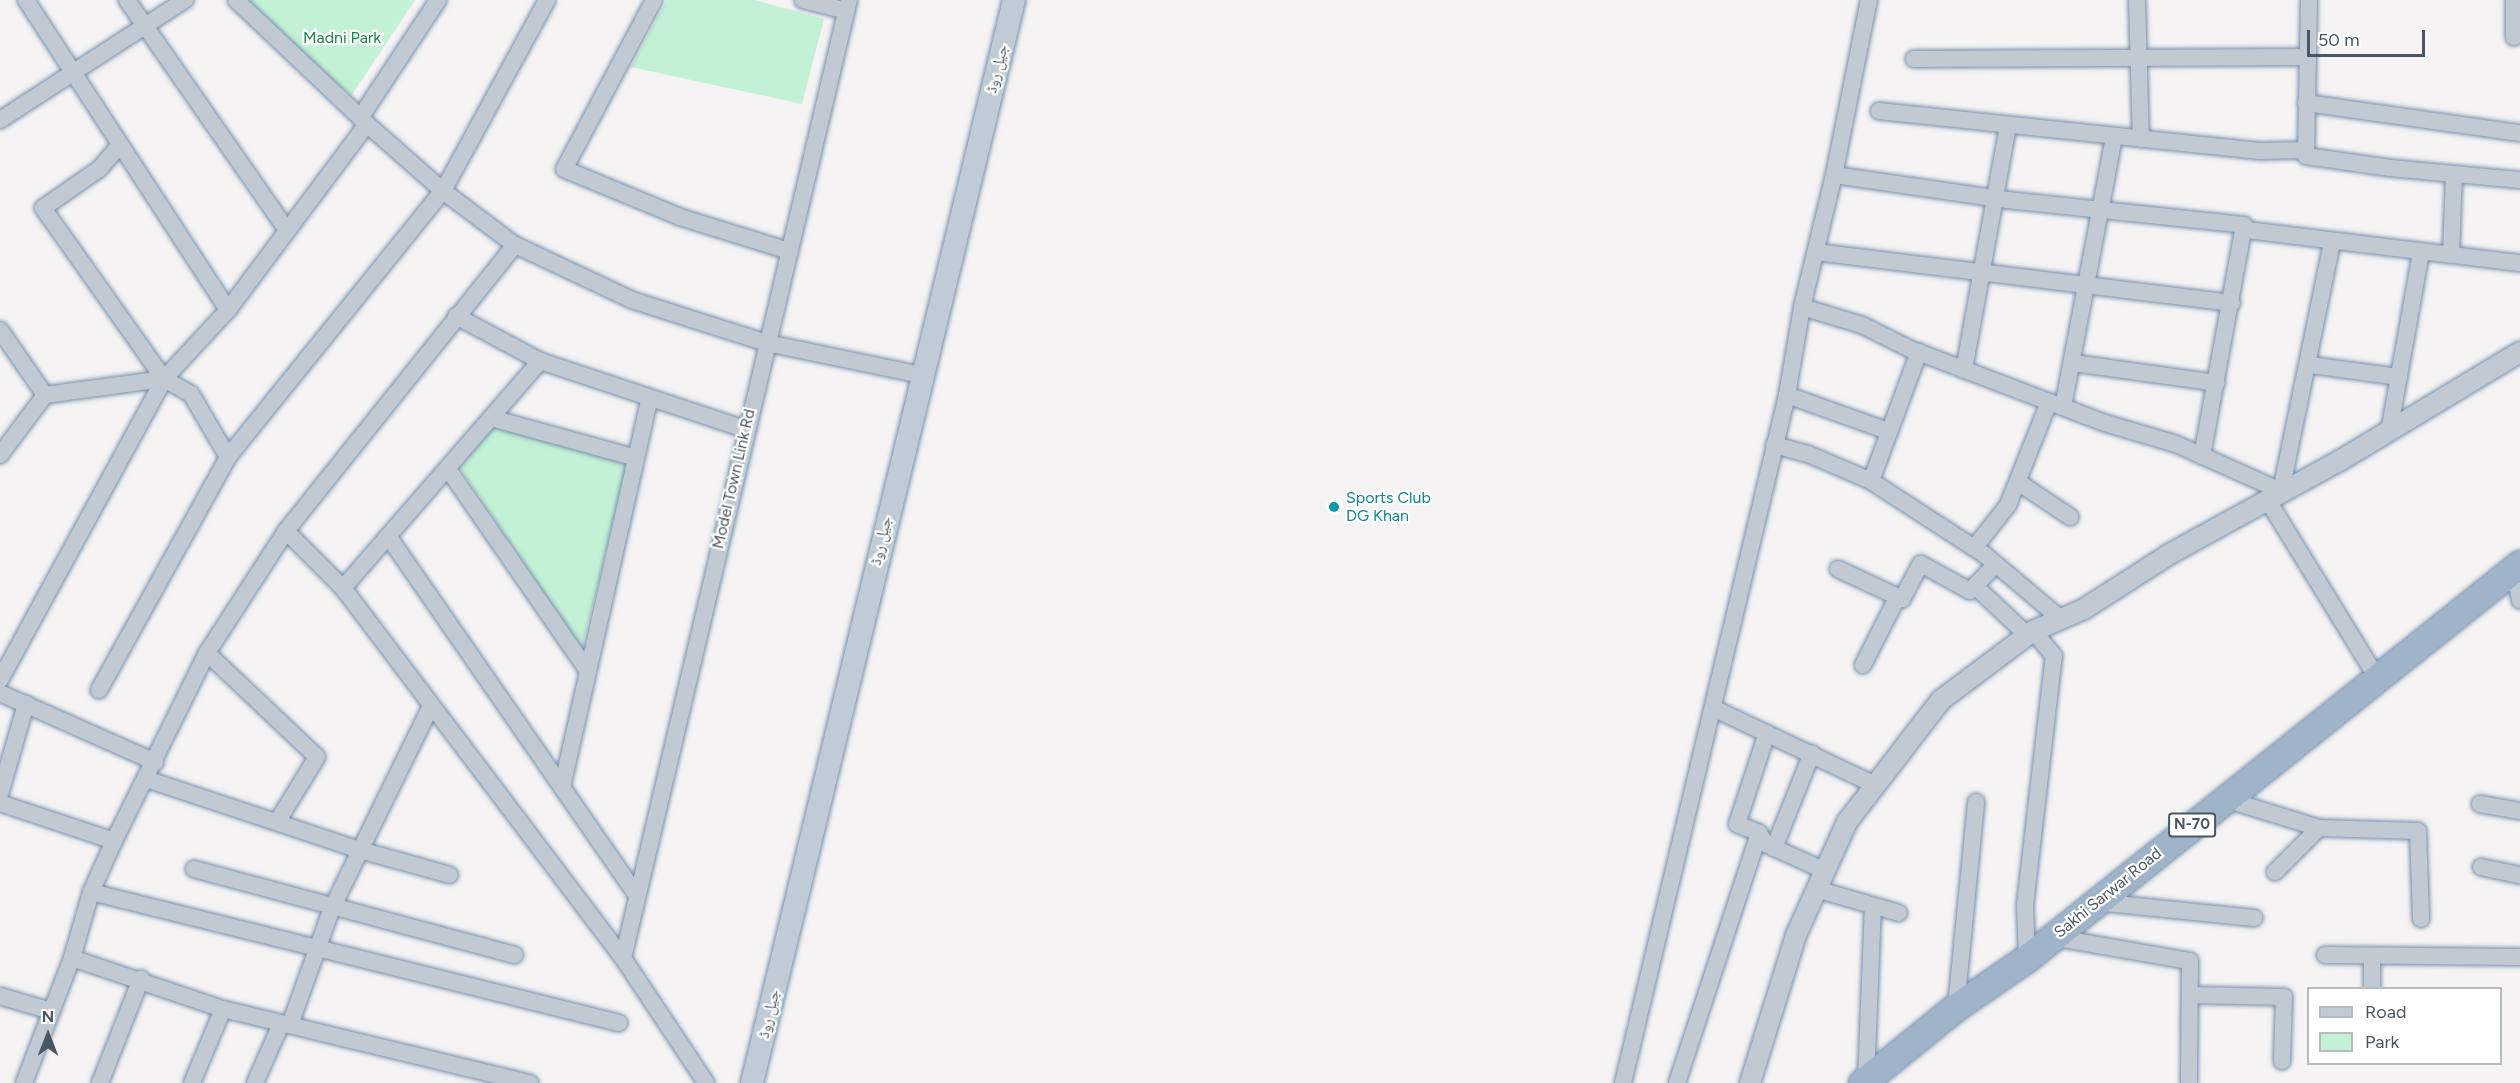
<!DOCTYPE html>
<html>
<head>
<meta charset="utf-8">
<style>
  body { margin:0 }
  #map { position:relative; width:2520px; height:1083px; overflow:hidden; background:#f5f3f3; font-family:Figtree,"Noto Naskh Arabic",sans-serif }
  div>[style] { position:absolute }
  .green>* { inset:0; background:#c3f1d5 }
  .roads { filter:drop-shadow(0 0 2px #7690ad) drop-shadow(0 0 2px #7690ad) }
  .minor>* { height:16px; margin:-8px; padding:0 8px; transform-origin:8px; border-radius:8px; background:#c1cad2 }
  .tertiary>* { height:20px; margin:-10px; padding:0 10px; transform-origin:10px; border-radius:10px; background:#c1cad2 }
  .secondary>* { height:22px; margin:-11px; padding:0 11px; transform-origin:11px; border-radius:11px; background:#c1cbd6 }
  .trunk>* { height:27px; margin:-13.5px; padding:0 13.5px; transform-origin:13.5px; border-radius:13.5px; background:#9fb4c9 }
  .dots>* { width:16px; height:16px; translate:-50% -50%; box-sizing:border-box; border:3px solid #fff; border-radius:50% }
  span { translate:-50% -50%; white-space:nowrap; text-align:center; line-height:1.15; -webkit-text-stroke:4.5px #fff; paint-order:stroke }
  .shield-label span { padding:2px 4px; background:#fff; border:2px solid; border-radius:4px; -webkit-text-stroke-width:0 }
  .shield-label { font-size:15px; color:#4a5661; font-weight:700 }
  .park-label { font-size:16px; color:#17864f }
  .street-label { font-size:16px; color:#4a5661 }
  .culture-label { font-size:16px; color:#0d838f }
  .left { translate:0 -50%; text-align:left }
  .legend { position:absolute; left:2307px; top:987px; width:195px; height:78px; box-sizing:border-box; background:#fff; border:2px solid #b7bbc0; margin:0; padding:8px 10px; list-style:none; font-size:18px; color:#4a5661 }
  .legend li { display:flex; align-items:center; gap:12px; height:30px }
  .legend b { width:30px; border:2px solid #b7bbc0 }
  .north { position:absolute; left:18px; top:1005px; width:60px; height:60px; -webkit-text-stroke:4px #fff; paint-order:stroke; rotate:0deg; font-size:16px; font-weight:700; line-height:24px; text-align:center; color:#4a5661 }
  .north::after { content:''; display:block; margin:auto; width:21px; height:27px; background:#4a5661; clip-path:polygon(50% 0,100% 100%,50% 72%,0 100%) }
  .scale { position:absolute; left:2307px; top:30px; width:118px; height:27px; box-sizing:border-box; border:3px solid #4a5661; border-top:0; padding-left:8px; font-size:18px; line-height:21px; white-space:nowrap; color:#4a5661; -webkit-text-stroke:4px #fff; paint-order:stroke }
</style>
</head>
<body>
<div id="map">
  <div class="green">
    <i style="clip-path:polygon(244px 0,415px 0,351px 96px)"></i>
    <i style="clip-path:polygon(667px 0,755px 0,824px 19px,802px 104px,631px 67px)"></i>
    <i style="clip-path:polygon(491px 423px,627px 465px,582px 649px,460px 468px)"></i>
  </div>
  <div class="roads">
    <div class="minor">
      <i style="left:26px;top:0;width:370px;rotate:56.9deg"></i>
      <i style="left:127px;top:0;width:279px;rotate:55.2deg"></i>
      <i style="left:236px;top:0;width:180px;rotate:43.4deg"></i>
      <i style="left:367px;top:124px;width:101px;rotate:41.4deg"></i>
      <i style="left:443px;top:191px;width:90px;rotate:36.9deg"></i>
      <i style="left:515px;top:245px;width:129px;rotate:25.2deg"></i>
      <i style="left:632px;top:300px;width:142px;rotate:17.7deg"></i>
      <i style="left:767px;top:343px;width:157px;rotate:11.7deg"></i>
      <i style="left:654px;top:0;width:191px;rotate:118deg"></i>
      <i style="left:564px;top:169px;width:126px;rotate:22.5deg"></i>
      <i style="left:680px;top:217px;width:114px;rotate:17.3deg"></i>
      <i style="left:803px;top:0;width:44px;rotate:14.3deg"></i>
      <i style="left:2137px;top:0;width:139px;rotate:88.4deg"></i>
      <i style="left:2309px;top:0;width:156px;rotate:91.1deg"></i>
      <i style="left:2306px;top:156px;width:85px;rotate:8.1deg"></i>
      <i style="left:2390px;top:168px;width:131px;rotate:5.3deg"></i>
      <i style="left:2514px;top:0;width:37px;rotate:90deg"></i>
      <i style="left:1914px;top:59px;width:394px;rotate:-0.3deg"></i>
      <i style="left:2306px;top:103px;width:216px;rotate:8deg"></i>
      <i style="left:1879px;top:111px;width:385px;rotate:6deg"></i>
      <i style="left:2262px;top:151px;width:44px;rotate:-1.3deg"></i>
      <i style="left:360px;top:118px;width:141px;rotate:-56.5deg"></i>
      <i style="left:0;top:120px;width:221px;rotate:-33deg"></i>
      <i style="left:120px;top:145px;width:32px;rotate:131deg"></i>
      <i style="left:99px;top:169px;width:68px;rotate:145.1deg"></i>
      <i style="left:43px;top:208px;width:209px;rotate:54.7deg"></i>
      <i style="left:1834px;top:175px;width:175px;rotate:8.2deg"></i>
      <i style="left:2007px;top:200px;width:238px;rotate:6deg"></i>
      <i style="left:2244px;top:225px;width:235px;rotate:100.3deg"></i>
      <i style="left:2246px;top:230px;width:276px;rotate:6.9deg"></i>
      <i style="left:515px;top:245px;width:366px;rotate:128.7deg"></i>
      <i style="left:286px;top:531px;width:81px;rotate:45deg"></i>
      <i style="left:343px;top:588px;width:464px;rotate:52.9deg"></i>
      <i style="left:623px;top:958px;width:150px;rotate:56.4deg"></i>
      <i style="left:1816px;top:252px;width:419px;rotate:7deg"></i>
      <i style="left:2451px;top:255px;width:81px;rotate:-87.9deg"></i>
      <i style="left:1802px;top:307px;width:63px;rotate:16.7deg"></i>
      <i style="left:1862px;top:325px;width:54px;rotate:26.6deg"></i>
      <i style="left:1910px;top:349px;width:209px;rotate:20.8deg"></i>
      <i style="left:2105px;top:423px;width:74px;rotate:16.5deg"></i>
      <i style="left:2176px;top:444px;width:115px;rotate:24.1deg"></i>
      <i style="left:2281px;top:491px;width:254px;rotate:-78.4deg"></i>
      <i style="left:456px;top:316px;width:95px;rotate:28.2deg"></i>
      <i style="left:540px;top:361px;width:216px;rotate:18.4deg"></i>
      <i style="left:0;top:330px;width:79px;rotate:55.3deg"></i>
      <i style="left:2073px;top:363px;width:145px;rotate:7.9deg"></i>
      <i style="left:2310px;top:365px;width:90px;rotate:7.7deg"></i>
      <i style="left:1964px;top:370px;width:248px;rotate:-79.8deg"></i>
      <i style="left:1787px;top:395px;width:107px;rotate:19.6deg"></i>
      <i style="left:2063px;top:407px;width:276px;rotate:-79.3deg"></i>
      <i style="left:491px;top:418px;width:150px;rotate:15.4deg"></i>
      <i style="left:2389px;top:432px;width:183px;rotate:-79.9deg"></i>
      <i style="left:1774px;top:445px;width:35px;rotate:15deg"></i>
      <i style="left:1808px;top:454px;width:69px;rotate:23.2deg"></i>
      <i style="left:1871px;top:481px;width:136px;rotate:33deg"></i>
      <i style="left:1985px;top:555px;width:99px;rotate:40.1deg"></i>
      <i style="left:0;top:455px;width:75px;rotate:-53.1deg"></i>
      <i style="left:45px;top:395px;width:120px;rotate:-7.7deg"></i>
      <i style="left:164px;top:379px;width:31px;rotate:29deg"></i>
      <i style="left:191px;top:394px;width:73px;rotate:59.6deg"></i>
      <i style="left:228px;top:457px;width:342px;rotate:-51.1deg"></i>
      <i style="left:443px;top:191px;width:217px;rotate:-61.4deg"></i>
      <i style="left:448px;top:469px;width:246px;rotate:55.3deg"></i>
      <i style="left:1871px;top:481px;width:138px;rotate:-69.6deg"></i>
      <i style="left:2018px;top:482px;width:63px;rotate:33.9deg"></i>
      <i style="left:2267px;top:499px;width:210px;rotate:58.4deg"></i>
      <i style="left:388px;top:536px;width:437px;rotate:55.3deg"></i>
      <i style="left:1974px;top:548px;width:55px;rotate:-51.7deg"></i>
      <i style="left:2008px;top:505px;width:111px;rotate:-68.3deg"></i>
      <i style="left:1838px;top:569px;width:71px;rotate:25.1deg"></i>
      <i style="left:1902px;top:599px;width:40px;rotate:-62deg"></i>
      <i style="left:1921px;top:564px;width:56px;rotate:28.9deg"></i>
      <i style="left:1970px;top:591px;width:37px;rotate:-46deg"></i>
      <i style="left:2514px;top:569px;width:32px;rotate:79deg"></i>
      <i style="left:1975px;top:586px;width:71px;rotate:43.3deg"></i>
      <i style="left:343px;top:588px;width:301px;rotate:-49deg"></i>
      <i style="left:207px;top:653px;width:151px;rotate:43.4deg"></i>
      <i style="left:317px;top:757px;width:76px;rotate:121.6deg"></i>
      <i style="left:1863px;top:665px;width:75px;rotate:-63.1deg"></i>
      <i style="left:0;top:680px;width:343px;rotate:-61.4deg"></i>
      <i style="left:164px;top:379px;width:94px;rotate:-47.2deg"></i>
      <i style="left:228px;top:310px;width:232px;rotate:-53.2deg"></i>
      <i style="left:99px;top:690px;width:266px;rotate:-61deg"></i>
      <i style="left:0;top:693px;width:170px;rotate:24deg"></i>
      <i style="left:1713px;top:708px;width:179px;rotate:25.4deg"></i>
      <i style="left:1767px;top:733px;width:96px;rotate:108.2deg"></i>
      <i style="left:1737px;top:824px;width:24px;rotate:22deg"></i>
      <i style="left:1759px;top:833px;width:13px;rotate:58deg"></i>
      <i style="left:1766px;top:844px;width:65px;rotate:24.6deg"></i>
      <i style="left:146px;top:779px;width:225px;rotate:18.4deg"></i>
      <i style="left:360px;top:850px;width:93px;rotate:15.5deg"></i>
      <i style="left:562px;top:787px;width:397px;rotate:-77.3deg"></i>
      <i style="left:0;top:794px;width:94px;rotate:-73.9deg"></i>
      <i style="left:2225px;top:799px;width:98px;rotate:17.1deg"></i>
      <i style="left:2319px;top:828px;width:99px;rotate:1.7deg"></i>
      <i style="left:2418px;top:831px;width:88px;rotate:88deg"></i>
      <i style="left:0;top:803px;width:120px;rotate:18.4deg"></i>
      <i style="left:2480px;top:804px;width:41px;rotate:9.9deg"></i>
      <i style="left:1774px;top:848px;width:102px;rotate:-68.2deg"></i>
      <i style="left:2481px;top:867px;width:40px;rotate:12deg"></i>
      <i style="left:194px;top:869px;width:332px;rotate:15deg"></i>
      <i style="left:2275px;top:872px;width:62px;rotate:-45deg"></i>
      <i style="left:1819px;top:890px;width:83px;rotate:16deg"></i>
      <i style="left:91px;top:892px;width:544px;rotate:13.93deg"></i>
      <i style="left:2096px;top:902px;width:159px;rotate:5.8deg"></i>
      <i style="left:2052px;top:937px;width:140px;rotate:9.9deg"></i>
      <i style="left:2190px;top:961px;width:121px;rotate:90.5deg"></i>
      <i style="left:2325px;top:955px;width:195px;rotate:0.6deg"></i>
      <i style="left:72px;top:958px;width:159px;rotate:18.7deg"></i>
      <i style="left:223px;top:1009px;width:316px;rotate:13.6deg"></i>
      <i style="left:623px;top:958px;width:984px;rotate:-76.73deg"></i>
      <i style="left:2027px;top:958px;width:53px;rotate:-92.2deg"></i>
      <i style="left:2025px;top:905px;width:251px;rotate:-83.4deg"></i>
      <i style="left:2054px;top:656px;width:33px;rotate:-130deg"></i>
      <i style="left:2372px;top:988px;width:32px;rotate:-90deg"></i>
      <i style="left:2190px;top:995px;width:94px;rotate:1.2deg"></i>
      <i style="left:2284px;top:997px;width:64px;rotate:91.8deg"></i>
      <i style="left:0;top:996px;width:53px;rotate:16.4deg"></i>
      <i style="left:1956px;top:1007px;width:206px;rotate:-84.4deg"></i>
      <i style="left:290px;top:1025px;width:124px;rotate:-70.3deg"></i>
      <i style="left:332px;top:908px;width:225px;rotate:-63.9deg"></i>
      <i style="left:1866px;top:1080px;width:174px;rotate:-87.7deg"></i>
      <i style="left:24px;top:1083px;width:134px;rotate:-69deg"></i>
      <i style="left:72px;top:958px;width:69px;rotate:-73.9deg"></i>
      <i style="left:91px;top:892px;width:56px;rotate:-65.7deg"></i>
      <i style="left:114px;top:841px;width:210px;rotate:-63.7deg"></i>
      <i style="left:207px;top:653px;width:145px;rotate:-57.1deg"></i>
      <i style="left:100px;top:1083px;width:112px;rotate:-68.5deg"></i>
      <i style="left:192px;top:1083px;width:80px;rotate:-67.3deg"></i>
      <i style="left:255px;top:1083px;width:64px;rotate:-66.2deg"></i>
      <i style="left:1623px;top:1083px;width:707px;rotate:-76.59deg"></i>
      <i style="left:1787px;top:395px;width:89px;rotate:-80.3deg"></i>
      <i style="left:1802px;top:307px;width:136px;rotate:-76.4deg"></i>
      <i style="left:1834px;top:175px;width:178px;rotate:-78.7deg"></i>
      <i style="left:1677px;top:1083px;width:263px;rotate:-71.8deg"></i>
    </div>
    <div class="tertiary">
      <i style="left:1750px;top:1083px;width:155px;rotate:-72.7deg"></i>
      <i style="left:1796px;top:935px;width:124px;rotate:-65.7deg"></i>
      <i style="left:1847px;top:822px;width:154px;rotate:-52.4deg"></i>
      <i style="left:1941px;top:700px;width:115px;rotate:-36.9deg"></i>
      <i style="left:2033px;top:631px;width:56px;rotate:-23.3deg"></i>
      <i style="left:2084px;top:609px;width:100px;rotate:-32.7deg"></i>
      <i style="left:2168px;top:555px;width:197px;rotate:-28.8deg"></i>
      <i style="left:2341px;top:460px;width:209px;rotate:-31.1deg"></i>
    </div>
    <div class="secondary">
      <i style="left:752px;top:1083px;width:1114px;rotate:-76.4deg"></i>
    </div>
    <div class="trunk">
      <i style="left:1862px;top:1083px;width:121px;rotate:-39deg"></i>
      <i style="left:1956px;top:1007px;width:86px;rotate:-34.6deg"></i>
      <i style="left:2027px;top:958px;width:631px;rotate:-38.63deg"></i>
    </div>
  </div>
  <div class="dots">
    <i style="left:1334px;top:507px;background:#0f9aa8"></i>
  </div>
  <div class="shield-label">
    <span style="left:2192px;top:825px">N-70</span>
  </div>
  <div class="park-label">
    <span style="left:342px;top:38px">Madni Park</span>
  </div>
  <div class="street-label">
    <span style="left:997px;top:69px;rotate:-76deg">جیل روڈ</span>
    <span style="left:734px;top:479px;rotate:-77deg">Model Town Link Rd</span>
    <span style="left:881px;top:541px;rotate:-77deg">جیل روڈ</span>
    <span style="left:2108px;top:893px;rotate:-39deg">Sakhi Sarwar Road</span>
    <span style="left:769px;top:1014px;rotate:-77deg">جیل روڈ</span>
  </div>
  <div class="culture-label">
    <span class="left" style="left:1346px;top:507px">Sports Club<br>DG Khan</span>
  </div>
  <ul class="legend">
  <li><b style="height:8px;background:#c1cbd6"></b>Road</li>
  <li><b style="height:16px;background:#c3f1d5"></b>Park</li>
  </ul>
  <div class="north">N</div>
  <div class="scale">50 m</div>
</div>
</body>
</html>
